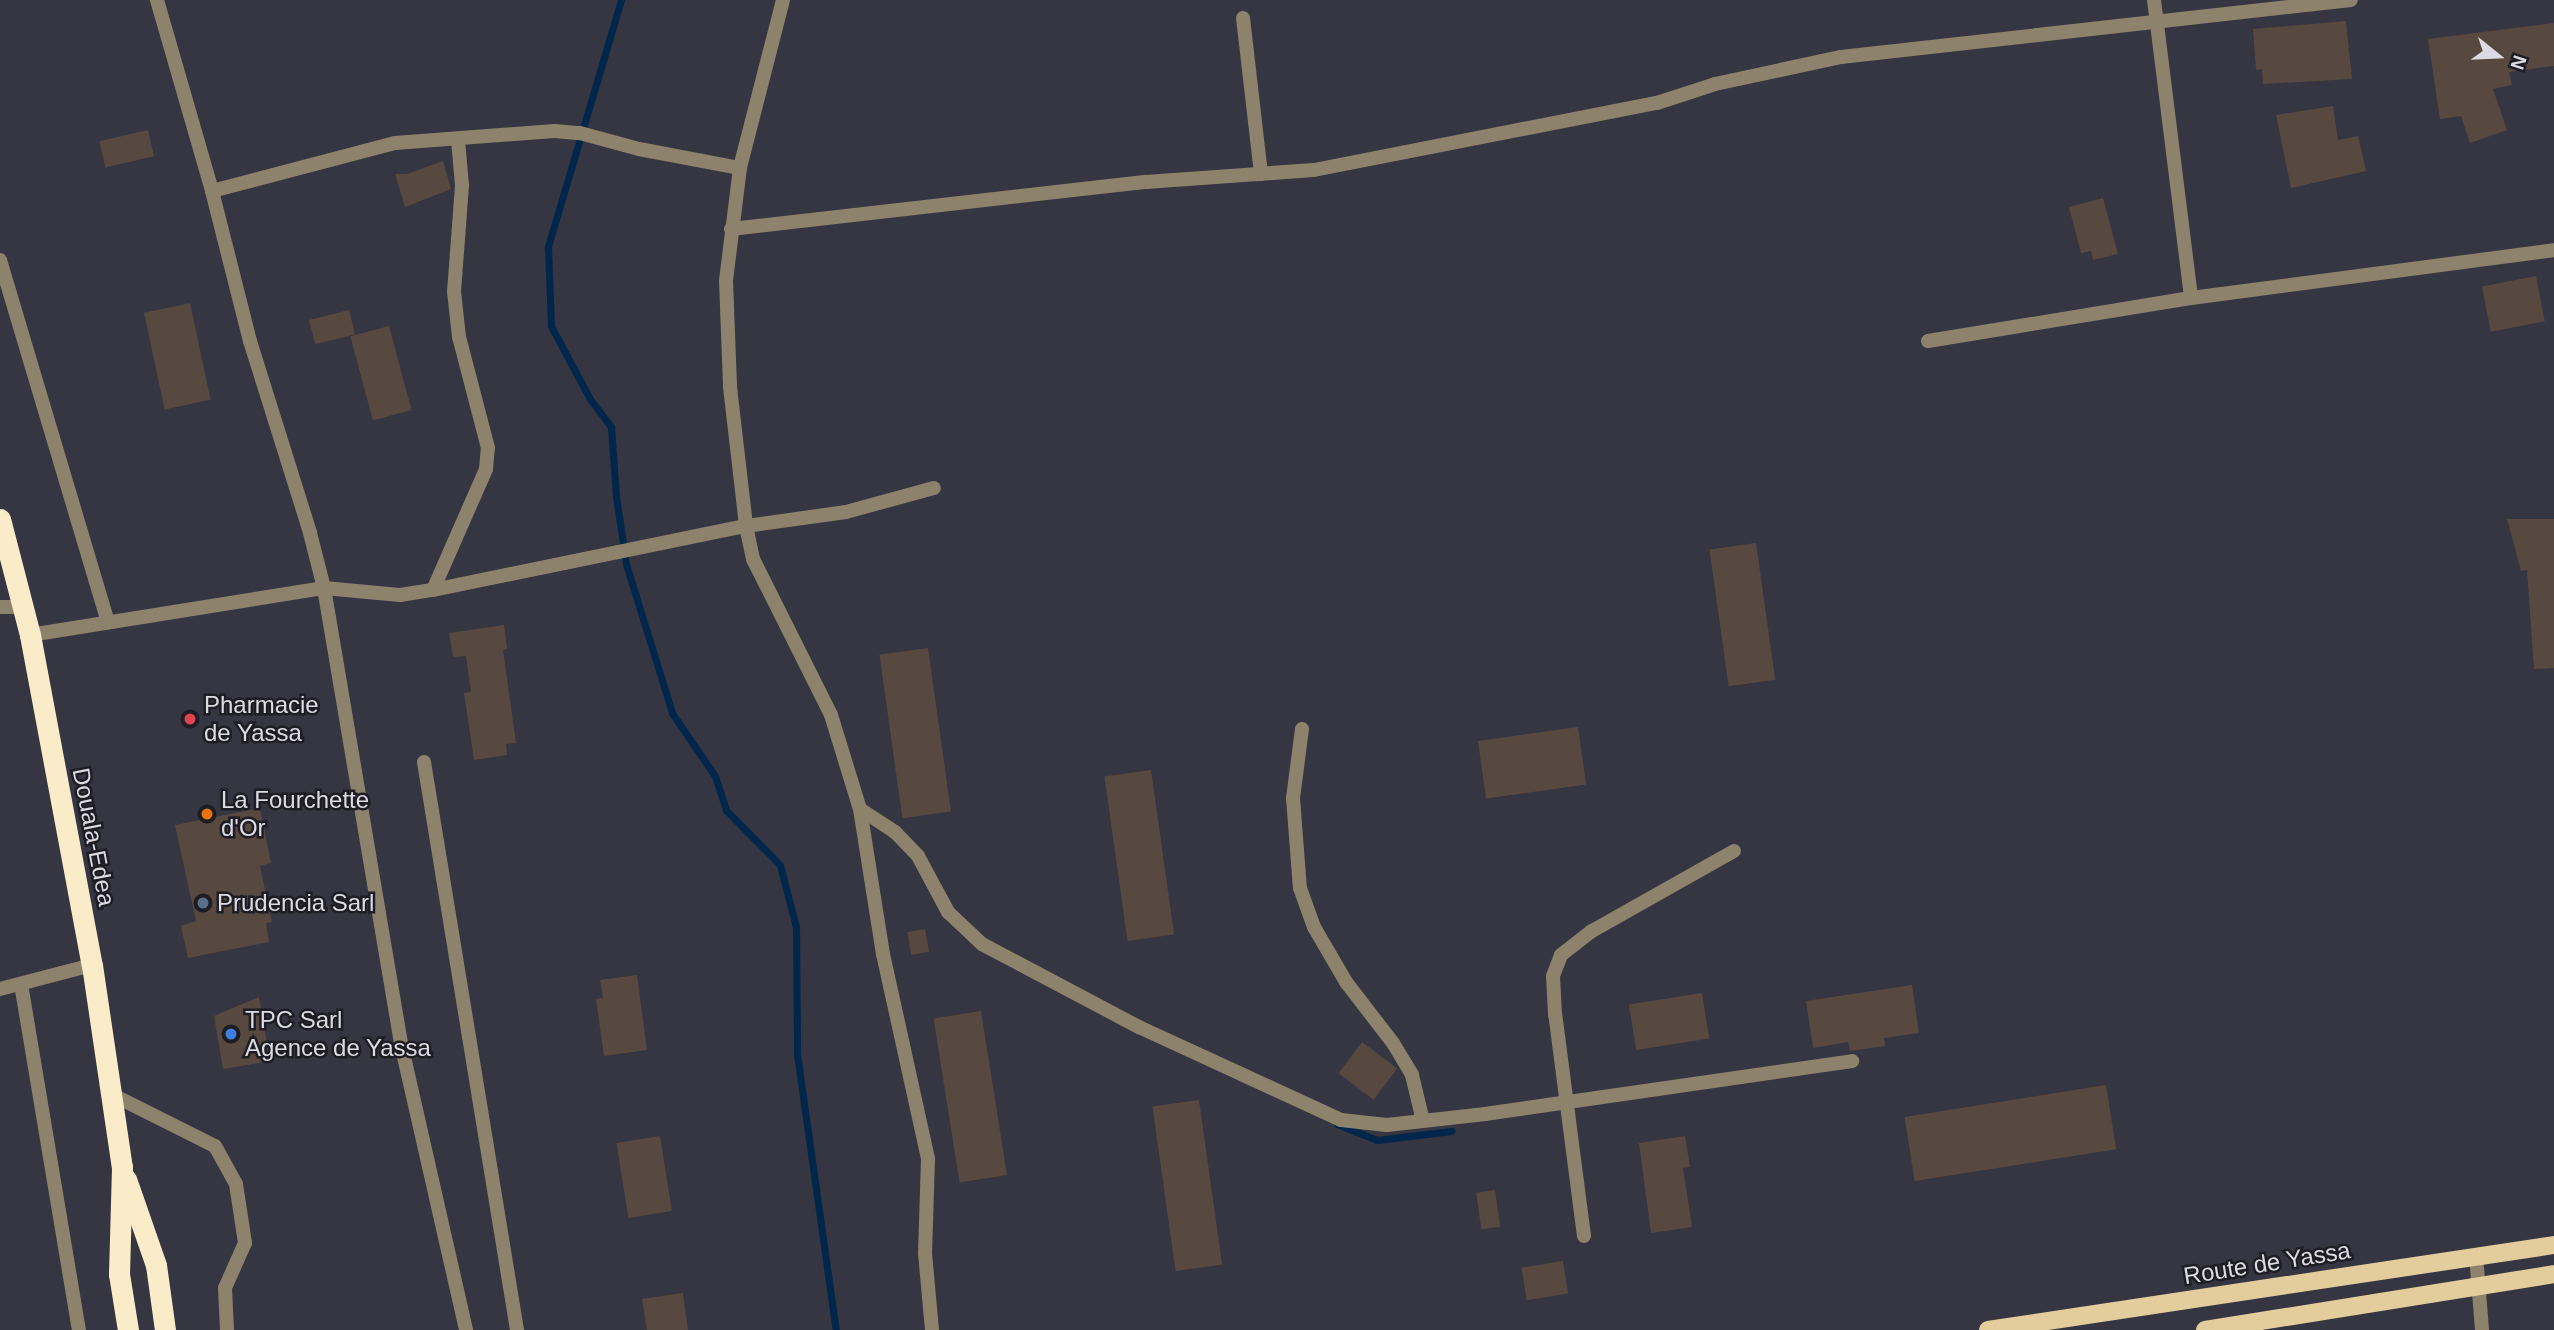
<!DOCTYPE html>
<html>
<head>
<meta charset="utf-8">
<style>
  body { margin:0 }
  #map { position:relative; width:2554px; height:1330px; overflow:hidden; background:#363542; font-family:Arial,sans-serif }
  div>[style] { position:absolute }
  .stream>* { height:7px; margin:-3.5px; padding:0 3.5px; transform-origin:3.5px; border-radius:3.5px; background:#00264b }
  .building>* { inset:0; background:#574940; transform-origin:0 0 }
  .lane>* { height:14px; margin:-7px; padding:0 7px; transform-origin:7px; border-radius:7px; background:#8d826b }
  .street>* { height:14px; margin:-7px; padding:0 7px; transform-origin:7px; border-radius:7px; background:#8d826b }
  .primary>* { height:18px; margin:-9px; padding:0 9px; transform-origin:9px; border-radius:9px; background:#e3cd9c }
  .highway>* { height:21px; margin:-10.5px; padding:0 10.5px; transform-origin:10.5px; border-radius:10.5px; background:#fbecc9 }
  .dots>* { width:19px; height:19px; translate:-50% -50%; box-sizing:border-box; border:4px solid #1e1d23; border-radius:50% }
  span { translate:-50% -50%; white-space:nowrap; text-align:center; line-height:1.15; -webkit-text-stroke:5px #1e1d23; paint-order:stroke }
  .poi-label { font-size:24px; color:#dcdbe4 }
  .left { translate:0 -50%; text-align:left }
  .street-label { font-size:24px; color:#dcdbe4 }
  .north { position:absolute; left:2463px; top:21px; width:70px; height:70px; -webkit-text-stroke:5px #1e1d23; paint-order:stroke; rotate:108deg; font-size:19px; font-weight:700; line-height:28px; text-align:center; color:#dcdbe4 }
  .north::after { content:''; display:block; margin:auto; width:24px; height:32px; background:#dcdbe4; clip-path:polygon(50% 0,100% 100%,50% 72%,0 100%) }
</style>
</head>
<body>
<div id="map">
  <div class="stream">
    <i style="left:621px;top:0;width:258px;rotate:106.5deg"></i>
    <i style="left:548px;top:247px;width:79px;rotate:87.8deg"></i>
    <i style="left:551px;top:326px;width:83px;rotate:61.9deg"></i>
    <i style="left:590px;top:399px;width:35px;rotate:53deg"></i>
    <i style="left:611px;top:427px;width:69px;rotate:85.9deg"></i>
    <i style="left:616px;top:496px;width:69px;rotate:81.6deg"></i>
    <i style="left:626px;top:564px;width:156px;rotate:72.8deg"></i>
    <i style="left:672px;top:713px;width:76px;rotate:55.7deg"></i>
    <i style="left:715px;top:776px;width:36px;rotate:72deg"></i>
    <i style="left:726px;top:810px;width:77px;rotate:45.5deg"></i>
    <i style="left:780px;top:865px;width:64px;rotate:75.5deg"></i>
    <i style="left:796px;top:927px;width:127px;rotate:89.5deg"></i>
    <i style="left:797px;top:1054px;width:279px;rotate:82deg"></i>
    <i style="left:1337px;top:1124px;width:43px;rotate:21.8deg"></i>
    <i style="left:1377px;top:1140px;width:75px;rotate:-6.9deg"></i>
  </div>
  <div class="building">
    <i style="clip-path:polygon(2346px 21px,2352px 79px,2263px 84px,2262px 69px,2256px 70px,2253px 29px)"></i>
    <i style="clip-path:polygon(2554px 23px,2554px 66px,2509px 72px,2512px 85px,2493px 89px,2507px 130px,2470px 143px,2461px 116px,2440px 119px,2428px 39px)"></i>
    <i style="clip-path:polygon(2333px 106px,2338px 140px,2358px 136px,2366px 171px,2291px 188px,2276px 115px)"></i>
    <i style="left:148px;top:130px;width:27px;height:50px;rotate:77deg"></i>
    <i style="clip-path:polygon(443px 161px,451px 189px,405px 207px,395px 174px,407px 174px)"></i>
    <i style="clip-path:polygon(2103px 198px,2118px 254px,2093px 260px,2091px 251px,2081px 253px,2069px 207px)"></i>
    <i style="left:2536px;top:276px;width:46px;height:55px;rotate:79deg"></i>
    <i style="left:190px;top:303px;width:99px;height:47px;rotate:78deg"></i>
    <i style="left:349px;top:310px;width:25px;height:41px;rotate:76deg"></i>
    <i style="left:389px;top:326px;width:87px;height:40px;rotate:75deg"></i>
    <i style="clip-path:polygon(2507px 519px,2554px 519px,2554px 668px,2534px 669px,2527px 570px,2521px 571px)"></i>
    <i style="left:1756px;top:543px;width:138px;height:47px;rotate:82deg"></i>
    <i style="clip-path:polygon(504px 625px,507px 649px,503px 650px,516px 743px,506px 744px,507px 755px,474px 760px,464px 693px,471px 692px,466px 656px,453px 657px,449px 633px)"></i>
    <i style="left:928px;top:648px;width:165px;height:49px;rotate:82deg"></i>
    <i style="left:1578px;top:727px;width:58px;height:101px;rotate:82deg"></i>
    <i style="left:1151px;top:770px;width:166px;height:47px;rotate:82deg"></i>
    <i style="clip-path:polygon(260px 808px,271px 863px,260px 866px,272px 922px,266px 923px,269px 942px,188px 958px,181px 926px,196px 921px,175px 825px)"></i>
    <i style="left:925px;top:929px;width:23px;height:18px;rotate:80deg"></i>
    <i style="clip-path:polygon(637px 975px,647px 1050px,604px 1056px,596px 999px,603px 998px,600px 980px)"></i>
    <i style="clip-path:polygon(1912px 985px,1919px 1033px,1884px 1038px,1885px 1046px,1850px 1051px,1848px 1042px,1813px 1048px,1806px 1001px)"></i>
    <i style="left:1702px;top:993px;width:46px;height:74px;rotate:81deg"></i>
    <i style="clip-path:polygon(259px 997px,270px 1061px,223px 1069px,214px 1016px)"></i>
    <i style="left:981px;top:1011px;width:166px;height:48px;rotate:81deg"></i>
    <i style="left:1362px;top:1042px;width:44px;height:39px;rotate:37deg"></i>
    <i style="left:2106px;top:1085px;width:65px;height:204px;rotate:81deg"></i>
    <i style="left:1199px;top:1100px;width:166px;height:47px;rotate:82deg"></i>
    <i style="left:660px;top:1136px;width:76px;height:44px;rotate:81deg"></i>
    <i style="clip-path:polygon(1685px 1136px,1690px 1167px,1683px 1168px,1692px 1227px,1651px 1233px,1639px 1143px)"></i>
    <i style="left:1495px;top:1190px;width:37px;height:19px;rotate:82deg"></i>
    <i style="left:1563px;top:1261px;width:33px;height:42px;rotate:81deg"></i>
    <i style="clip-path:polygon(683px 1293px,688px 1330px,647px 1330px,642px 1299px)"></i>
  </div>
  <div class="lane">
    <i style="left:21px;top:984px;width:351px;rotate:80.5deg"></i>
    <i style="left:111px;top:1094px;width:116px;rotate:26.6deg"></i>
    <i style="left:215px;top:1146px;width:43px;rotate:61.1deg"></i>
    <i style="left:236px;top:1184px;width:60px;rotate:81.3deg"></i>
    <i style="left:245px;top:1243px;width:49px;rotate:114deg"></i>
    <i style="left:225px;top:1288px;width:42px;rotate:87.3deg"></i>
  </div>
  <div class="street">
    <i style="left:157px;top:0;width:199px;rotate:73.9deg"></i>
    <i style="left:212px;top:191px;width:155px;rotate:75.8deg"></i>
    <i style="left:250px;top:341px;width:201px;rotate:72.6deg"></i>
    <i style="left:310px;top:533px;width:57px;rotate:75.7deg"></i>
    <i style="left:324px;top:588px;width:467px;rotate:80.4deg"></i>
    <i style="left:402px;top:1048px;width:289px;rotate:77.2deg"></i>
    <i style="left:783px;top:0;width:173px;rotate:104.4deg"></i>
    <i style="left:740px;top:168px;width:114px;rotate:97.1deg"></i>
    <i style="left:726px;top:281px;width:106px;rotate:87.8deg"></i>
    <i style="left:730px;top:387px;width:140px;rotate:83.4deg"></i>
    <i style="left:746px;top:526px;width:34px;rotate:78deg"></i>
    <i style="left:753px;top:559px;width:174px;rotate:63.4deg"></i>
    <i style="left:831px;top:715px;width:98px;rotate:72.9deg"></i>
    <i style="left:860px;top:809px;width:147px;rotate:81deg"></i>
    <i style="left:883px;top:954px;width:210px;rotate:77.6deg"></i>
    <i style="left:928px;top:1159px;width:94px;rotate:91.8deg"></i>
    <i style="left:925px;top:1253px;width:77px;rotate:84.8deg"></i>
    <i style="left:2154px;top:0;width:300px;rotate:82.9deg"></i>
    <i style="left:1243px;top:18px;width:157px;rotate:83.4deg"></i>
    <i style="left:212px;top:191px;width:189px;rotate:-14.7deg"></i>
    <i style="left:395px;top:143px;width:160px;rotate:-4.3deg"></i>
    <i style="left:555px;top:131px;width:25px;rotate:5deg"></i>
    <i style="left:580px;top:133px;width:61px;rotate:15.2deg"></i>
    <i style="left:639px;top:149px;width:103px;rotate:10.7deg"></i>
    <i style="left:731px;top:229px;width:418px;rotate:-6.5deg"></i>
    <i style="left:1146px;top:182px;width:168px;rotate:-4.1deg"></i>
    <i style="left:1314px;top:170px;width:349px;rotate:-11.1deg"></i>
    <i style="left:1657px;top:103px;width:61px;rotate:-18.1deg"></i>
    <i style="left:1715px;top:84px;width:129px;rotate:-12.1deg"></i>
    <i style="left:1841px;top:57px;width:513px;rotate:-6.38deg"></i>
    <i style="left:0;top:260px;width:378px;rotate:73.4deg"></i>
    <i style="left:1928px;top:341px;width:266px;rotate:-9.3deg"></i>
    <i style="left:2191px;top:298px;width:366px;rotate:-7.5deg"></i>
    <i style="left:433px;top:590px;width:132px;rotate:-66.3deg"></i>
    <i style="left:486px;top:469px;width:21px;rotate:-85deg"></i>
    <i style="left:488px;top:448px;width:115px;rotate:-104.6deg"></i>
    <i style="left:459px;top:337px;width:45px;rotate:-96.3deg"></i>
    <i style="left:454px;top:292px;width:107px;rotate:-85.7deg"></i>
    <i style="left:462px;top:185px;width:45px;rotate:-95.1deg"></i>
    <i style="left:0;top:607px;width:24px"></i>
    <i style="left:30px;top:635px;width:298px;rotate:-9.1deg"></i>
    <i style="left:324px;top:588px;width:76px;rotate:5.3deg"></i>
    <i style="left:400px;top:595px;width:33px;rotate:-9deg"></i>
    <i style="left:433px;top:590px;width:319px;rotate:-11.6deg"></i>
    <i style="left:746px;top:526px;width:101px;rotate:-8deg"></i>
    <i style="left:846px;top:512px;width:91px;rotate:-15.3deg"></i>
    <i style="left:1302px;top:729px;width:70px;rotate:97.4deg"></i>
    <i style="left:1293px;top:798px;width:90px;rotate:85.6deg"></i>
    <i style="left:1300px;top:888px;width:41px;rotate:70.3deg"></i>
    <i style="left:1314px;top:927px;width:64px;rotate:59.8deg"></i>
    <i style="left:1346px;top:982px;width:77px;rotate:52.4deg"></i>
    <i style="left:1393px;top:1043px;width:37px;rotate:59deg"></i>
    <i style="left:1412px;top:1075px;width:47px;rotate:76.6deg"></i>
    <i style="left:424px;top:762px;width:576px;rotate:80.7deg"></i>
    <i style="left:860px;top:809px;width:42px;rotate:33.3deg"></i>
    <i style="left:895px;top:832px;width:33px;rotate:46deg"></i>
    <i style="left:918px;top:856px;width:64px;rotate:61.8deg"></i>
    <i style="left:948px;top:912px;width:47px;rotate:43.3deg"></i>
    <i style="left:982px;top:944px;width:178px;rotate:27.9deg"></i>
    <i style="left:1139px;top:1027px;width:222px;rotate:24.7deg"></i>
    <i style="left:1341px;top:1120px;width:46px;rotate:6.2deg"></i>
    <i style="left:1387px;top:1125px;width:99px;rotate:-6.4deg"></i>
    <i style="left:1485px;top:1114px;width:371px;rotate:-8.2deg"></i>
    <i style="left:0;top:989px;width:95px;rotate:-14.6deg"></i>
    <i style="left:1584px;top:1236px;width:224px;rotate:-97.4deg"></i>
    <i style="left:1555px;top:1014px;width:38px;rotate:-93deg"></i>
    <i style="left:1553px;top:976px;width:22px;rotate:-69deg"></i>
    <i style="left:1561px;top:955px;width:39px;rotate:-38deg"></i>
    <i style="left:1592px;top:931px;width:163px;rotate:-29.4deg"></i>
    <i style="left:2476px;top:1255px;width:75px;rotate:85.4deg"></i>
  </div>
  <div class="primary">
    <i style="left:1988px;top:1330px;width:572px;rotate:-8.54deg"></i>
    <i style="left:2205px;top:1330px;width:353px;rotate:-9.1deg"></i>
  </div>
  <div class="highway">
    <i style="left:0;top:519px;width:120px;rotate:75.5deg"></i>
    <i style="left:30px;top:635px;width:336px;rotate:79.4deg"></i>
    <i style="left:92px;top:965px;width:204px;rotate:81.6deg"></i>
    <i style="left:122px;top:1167px;width:107px;rotate:91.6deg"></i>
    <i style="left:119px;top:1274px;width:57px;rotate:80.9deg"></i>
    <i style="left:126px;top:1179px;width:91px;rotate:70.8deg"></i>
    <i style="left:156px;top:1265px;width:66px;rotate:82.1deg"></i>
  </div>
  <div class="dots">
    <i style="left:190px;top:719px;background:#e0444e"></i>
    <i style="left:207px;top:814px;background:#e8710a"></i>
    <i style="left:203px;top:903px;background:#5c6f8a"></i>
    <i style="left:231px;top:1034px;background:#3f7fe0"></i>
  </div>
  <div class="poi-label">
    <span class="left" style="left:204px;top:719px">Pharmacie<br>de Yassa</span>
    <span class="left" style="left:221px;top:814px">La Fourchette<br>d'Or</span>
    <span class="left" style="left:217px;top:903px">Prudencia Sarl</span>
    <span class="left" style="left:245px;top:1034px">TPC Sarl<br>Agence de Yassa</span>
  </div>
  <div class="street-label">
    <span style="left:94px;top:837px;rotate:79deg">Douala-Edea</span>
    <span style="left:2267px;top:1263px;rotate:-9deg">Route de Yassa</span>
  </div>
  <div class="north">N</div>
</div>
</body>
</html>
